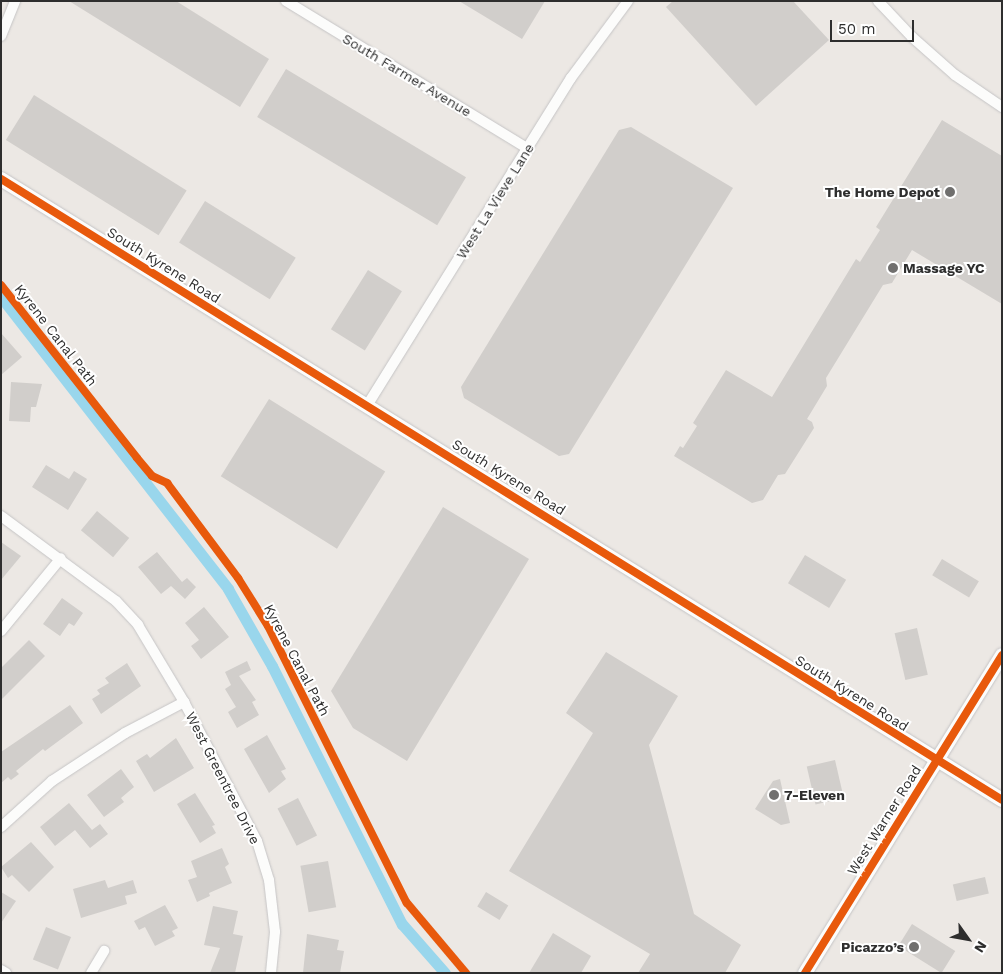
<!DOCTYPE html>
<html>
<head>
<meta charset="utf-8">
<style>
  body { margin:0 }
  #map { position:relative; width:1003px; height:974px; overflow:hidden; background:#ece8e4; font-family:"Work Sans",sans-serif }
  div>[style] { position:absolute }
  .canal>* { height:11px; margin:-5.5px; padding:0 5.5px; transform-origin:5.5px; border-radius:5.5px; background:#99d6ec }
  .building>* { inset:0; background:#d1cecb; transform-origin:0 0 }
  .roads { filter:drop-shadow(0 0 1px #c5c4c5) drop-shadow(0 0 1px #c5c4c5) }
  .minor>* { height:10px; margin:-5px; padding:0 5px; transform-origin:5px; border-radius:5px; background:#fcfcfb }
  .secondary>* { height:14px; margin:-7px; padding:0 7px; transform-origin:7px; border-radius:7px; background:#fcfcfb }
  .cycleway>* { height:8px; margin:-4px; padding:0 4px; transform-origin:4px; border-radius:4px; background:#e8590c }
  .dots>* { width:14px; height:14px; translate:-50% -50%; box-sizing:border-box; border:2px solid #fff; border-radius:50% }
  span { translate:-50% -50%; white-space:nowrap; text-align:center; line-height:1.15; -webkit-text-stroke:4px #fff; paint-order:stroke }
  .street-label { font-size:14px; color:#2e2e2e }
  .poi-label { font-size:14px; color:#2e2e2e; font-weight:700 }
  .right { translate:-100% -50%; text-align:right }
  .left { translate:0 -50%; text-align:left }
  .frame { position:absolute; inset:0; border:2px solid #2e2e2e; pointer-events:none }
  .north { position:absolute; left:943px; top:914px; width:50px; height:50px; -webkit-text-stroke:4px #fff; paint-order:stroke; rotate:122deg; font-size:14px; font-weight:700; line-height:20px; text-align:center; color:#2e2e2e }
  .north::after { content:''; display:block; margin:auto; width:18px; height:22px; background:#2e2e2e; clip-path:polygon(50% 0,100% 100%,50% 72%,0 100%) }
  .scale { position:absolute; left:830px; top:20px; width:84px; height:22px; box-sizing:border-box; border:2px solid #2e2e2e; border-top:0; padding-left:6px; font-size:15px; line-height:18px; white-space:nowrap; color:#2e2e2e; -webkit-text-stroke:4px #fff; paint-order:stroke }
</style>
</head>
<body>
<div id="map">
  <div class="canal">
    <i style="left:1px;top:297px;width:370px;rotate:52.1deg"></i>
    <i style="left:228px;top:589px;width:89px;rotate:60.3deg"></i>
    <i style="left:272px;top:666px;width:289px;rotate:63.3deg"></i>
    <i style="left:402px;top:924px;width:65px;rotate:48.7deg"></i>
  </div>
  <div class="building">
    <i style="clip-path:polygon(69px 1px,176px 1px,269px 59px,240px 107px)"></i>
    <i style="clip-path:polygon(459px 1px,545px 1px,522px 39px)"></i>
    <i style="clip-path:polygon(673px 1px,793px 1px,829px 40px,756px 106px,666px 7px)"></i>
    <i style="left:286px;top:69px;width:210px;height:56px;rotate:31deg"></i>
    <i style="left:34px;top:95px;width:180px;height:53px;rotate:32deg"></i>
    <i style="clip-path:polygon(942px 120px,1002px 156px,1002px 304px,912px 250px,892px 283px,883px 285px,826px 378px,827px 386px,807px 419px,812px 422px,814px 428px,785px 474px,778px 475px,763px 500px,752px 503px,674px 456px,680px 446px,683px 448px,697px 426px,693px 423px,726px 370px,772px 397px,856px 259px,860px 262px,880px 230px,876px 227px)"></i>
    <i style="clip-path:polygon(631px 127px,733px 188px,569px 454px,559px 456px,464px 398px,461px 387px,619px 130px)"></i>
    <i style="left:205px;top:201px;width:107px;height:49px;rotate:32deg"></i>
    <i style="left:368px;top:270px;width:40px;height:70px;rotate:32deg"></i>
    <i style="clip-path:polygon(1px 333px,22px 357px,1px 375px)"></i>
    <i style="clip-path:polygon(11px 382px,42px 384px,36px 407px,31px 407px,30px 422px,9px 421px)"></i>
    <i style="left:269px;top:399px;width:137px;height:91px;rotate:32deg"></i>
    <i style="clip-path:polygon(46px 465px,69px 479px,74px 471px,87px 479px,68px 510px,32px 487px)"></i>
    <i style="clip-path:polygon(443px 507px,529px 559px,407px 761px,353px 728px,331px 691px)"></i>
    <i style="left:97px;top:511px;width:42px;height:25px;rotate:40deg"></i>
    <i style="clip-path:polygon(1px 542px,21px 556px,1px 580px)"></i>
    <i style="clip-path:polygon(157px 552px,182px 582px,187px 578px,196px 587px,185px 599px,171px 586px,161px 594px,138px 567px)"></i>
    <i style="left:805px;top:555px;width:48px;height:33px;rotate:31deg"></i>
    <i style="left:942px;top:559px;width:43px;height:19px;rotate:31deg"></i>
    <i style="clip-path:polygon(62px 598px,83px 613px,74px 626px,69px 623px,60px 636px,43px 624px)"></i>
    <i style="clip-path:polygon(204px 607px,229px 637px,201px 659px,191px 646px,199px 640px,185px 623px)"></i>
    <i style="left:917px;top:628px;width:48px;height:23px;rotate:77deg"></i>
    <i style="clip-path:polygon(29px 640px,45px 656px,1px 700px,1px 668px)"></i>
    <i style="clip-path:polygon(606px 652px,678px 696px,649px 745px,694px 914px,741px 945px,725px 973px,638px 973px,650px 954px,509px 871px,593px 733px,566px 713px)"></i>
    <i style="clip-path:polygon(247px 661px,251px 670px,239px 676px,256px 700px,252px 702px,259px 715px,237px 728px,228px 712px,236px 707px,225px 689px,231px 685px,225px 672px)"></i>
    <i style="clip-path:polygon(127px 663px,141px 686px,101px 714px,92px 699px,100px 694px,97px 690px,109px 683px,105px 678px)"></i>
    <i style="clip-path:polygon(70px 705px,83px 723px,45px 751px,43px 749px,16px 771px,19px 774px,11px 780px,8px 777px,1px 783px,1px 752px)"></i>
    <i style="clip-path:polygon(267px 735px,286px 769px,281px 771px,286px 779px,269px 793px,244px 749px)"></i>
    <i style="clip-path:polygon(176px 738px,194px 768px,154px 792px,136px 761px,147px 754px,150px 758px)"></i>
    <i style="left:835px;top:760px;width:39px;height:29px;rotate:77deg"></i>
    <i style="clip-path:polygon(121px 769px,134px 787px,121px 798px,124px 802px,104px 817px,87px 795px)"></i>
    <i style="clip-path:polygon(780px 779px,790px 823px,781px 825px,755px 809px,773px 781px)"></i>
    <i style="clip-path:polygon(195px 793px,215px 825px,212px 826px,216px 833px,200px 843px,177px 804px)"></i>
    <i style="left:298px;top:798px;width:42px;height:23px;rotate:63deg"></i>
    <i style="clip-path:polygon(69px 803px,92px 830px,100px 824px,108px 834px,90px 848px,75px 830px,55px 846px,40px 827px)"></i>
    <i style="clip-path:polygon(31px 842px,54px 867px,29px 892px,12px 875px,8px 878px,1px 867px)"></i>
    <i style="clip-path:polygon(222px 848px,229px 864px,225px 867px,232px 883px,209px 893px,210px 896px,197px 902px,188px 880px,197px 877px,191px 861px)"></i>
    <i style="left:328px;top:861px;width:47px;height:28px;rotate:80deg"></i>
    <i style="left:985px;top:877px;width:17px;height:33px;rotate:77deg"></i>
    <i style="clip-path:polygon(105px 880px,108px 888px,133px 880px,137px 893px,125px 896px,127px 904px,81px 918px,73px 889px)"></i>
    <i style="clip-path:polygon(1px 892px,16px 901px,1px 923px)"></i>
    <i style="left:486px;top:892px;width:26px;height:17px;rotate:31deg"></i>
    <i style="clip-path:polygon(165px 905px,178px 928px,172px 931px,175px 936px,155px 946px,145px 927px,139px 930px,134px 921px)"></i>
    <i style="clip-path:polygon(213px 906px,238px 911px,233px 934px,243px 936px,235px 973px,210px 973px,220px 948px,204px 945px)"></i>
    <i style="left:912px;top:924px;width:51px;height:26px;rotate:32deg"></i>
    <i style="left:46px;top:927px;width:27px;height:35px;rotate:22deg"></i>
    <i style="clip-path:polygon(553px 933px,591px 956px,581px 973px,529px 973px)"></i>
    <i style="clip-path:polygon(307px 934px,339px 940px,337px 950px,344px 951px,340px 973px,303px 973px)"></i>
  </div>
  <div class="roads">
    <div class="minor">
      <i style="left:286px;top:1px;width:284px;rotate:31.4deg"></i>
      <i style="left:878px;top:1px;width:50px;rotate:46.6deg"></i>
      <i style="left:912px;top:37px;width:57px;rotate:41.5deg"></i>
      <i style="left:955px;top:75px;width:57px;rotate:34.2deg"></i>
      <i style="left:1px;top:36px;width:38px;rotate:-68deg"></i>
      <i style="left:368px;top:404px;width:384px;rotate:-58.1deg"></i>
      <i style="left:571px;top:78px;width:96px;rotate:-53.5deg"></i>
      <i style="left:1px;top:516px;width:143px;rotate:36.5deg"></i>
      <i style="left:116px;top:601px;width:33px;rotate:47deg"></i>
      <i style="left:138px;top:625px;width:90px;rotate:59.1deg"></i>
      <i style="left:184px;top:702px;width:157px;rotate:62.3deg"></i>
      <i style="left:257px;top:841px;width:41px;rotate:72.9deg"></i>
      <i style="left:269px;top:880px;width:52px;rotate:83.4deg"></i>
      <i style="left:275px;top:932px;width:41px;rotate:95.6deg"></i>
      <i style="left:1px;top:631px;width:94px;rotate:-50.6deg"></i>
      <i style="left:1px;top:827px;width:69px;rotate:-42deg"></i>
      <i style="left:52px;top:781px;width:87px;rotate:-33.3deg"></i>
      <i style="left:125px;top:733px;width:67px;rotate:-27.7deg"></i>
      <i style="left:1px;top:970px;width:6px;rotate:31deg"></i>
      <i style="left:91px;top:973px;width:26px;rotate:-59deg"></i>
    </div>
    <div class="secondary">
      <i style="left:1px;top:179px;width:1178px;rotate:31.81deg"></i>
      <i style="left:805px;top:973px;width:374px;rotate:-58.2deg"></i>
    </div>
  </div>
  <div class="cycleway">
    <i style="left:1px;top:179px;width:1178px;rotate:31.81deg"></i>
    <i style="left:1px;top:285px;width:220px;rotate:51.8deg"></i>
    <i style="left:137px;top:458px;width:23px;rotate:50deg"></i>
    <i style="left:152px;top:476px;width:17px;rotate:25deg"></i>
    <i style="left:167px;top:483px;width:119px;rotate:53.2deg"></i>
    <i style="left:238px;top:578px;width:57px;rotate:58deg"></i>
    <i style="left:268px;top:626px;width:310px;rotate:63.4deg"></i>
    <i style="left:407px;top:903px;width:92px;rotate:49.9deg"></i>
    <i style="left:805px;top:973px;width:374px;rotate:-58.2deg"></i>
  </div>
  <div class="dots">
    <i style="left:950px;top:192px;background:#706f6e"></i>
    <i style="left:893px;top:268px;background:#706f6e"></i>
    <i style="left:774px;top:795px;background:#706f6e"></i>
    <i style="left:914px;top:947px;background:#706f6e"></i>
  </div>
  <div class="street-label">
    <span style="left:407px;top:75px;rotate:31deg">South Farmer Avenue</span>
    <span style="left:495px;top:201px;rotate:-58deg">West La Vieve Lane</span>
    <span style="left:164px;top:265px;rotate:32deg">South Kyrene Road</span>
    <span style="left:56px;top:335px;rotate:52deg">Kyrene Canal Path</span>
    <span style="left:509px;top:477px;rotate:32deg">South Kyrene Road</span>
    <span style="left:297px;top:660px;rotate:62deg">Kyrene Canal Path</span>
    <span style="left:852px;top:693px;rotate:32deg">South Kyrene Road</span>
    <span style="left:223px;top:778px;rotate:63deg">West Greentree Drive</span>
    <span style="left:884px;top:820px;rotate:-58deg">West Warner Road</span>
  </div>
  <div class="poi-label">
    <span class="right" style="left:940px;top:192px">The Home Depot</span>
    <span class="left" style="left:903px;top:268px">Massage YC</span>
    <span class="left" style="left:784px;top:795px">7-Eleven</span>
    <span class="right" style="left:904px;top:947px">Picazzo’s</span>
  </div>
  <div class="frame"></div>
  <div class="north">N</div>
  <div class="scale">50 m</div>
</div>
</body>
</html>
